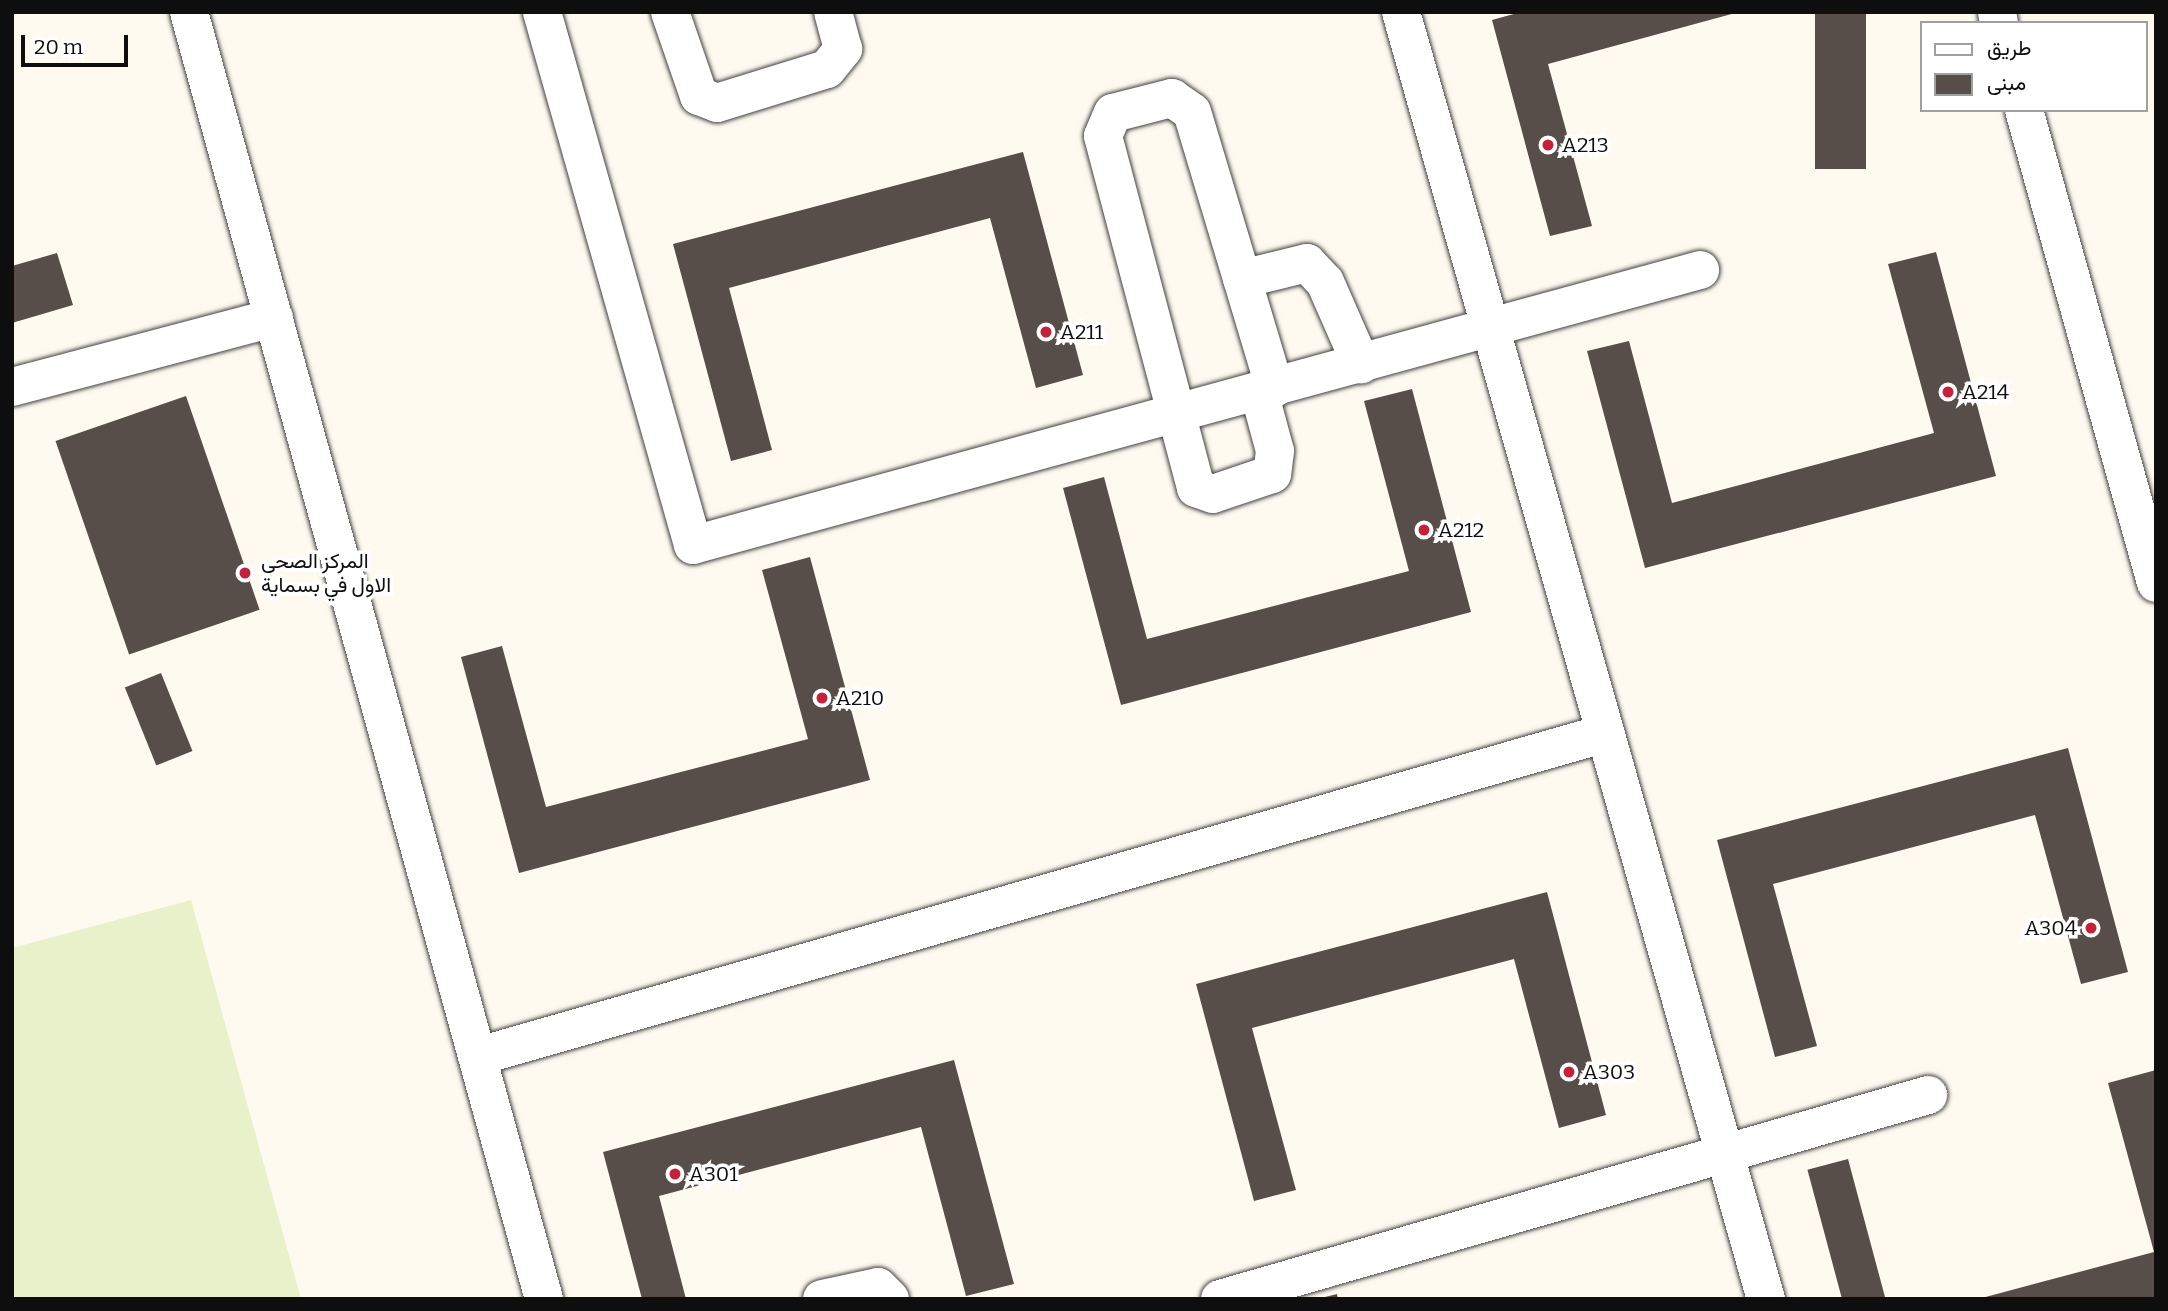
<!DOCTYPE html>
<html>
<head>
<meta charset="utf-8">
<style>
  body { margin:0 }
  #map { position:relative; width:2168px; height:1311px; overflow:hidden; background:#fffaf0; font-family:Bitter,Vazirmatn,serif }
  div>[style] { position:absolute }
  .pitch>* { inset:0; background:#e8f1ca }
  .building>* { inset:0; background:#574e4a; transform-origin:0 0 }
  .roads { filter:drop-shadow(0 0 2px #414141) drop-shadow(0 0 2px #414141) }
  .minor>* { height:38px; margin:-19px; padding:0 19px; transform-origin:19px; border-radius:19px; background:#fff }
  .dots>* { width:19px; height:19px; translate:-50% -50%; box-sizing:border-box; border:4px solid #fff; border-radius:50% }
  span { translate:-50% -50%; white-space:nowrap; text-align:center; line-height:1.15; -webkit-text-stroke:7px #fff; paint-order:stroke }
  .poi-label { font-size:21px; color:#0e0e0e }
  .left { translate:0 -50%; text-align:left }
  .right { translate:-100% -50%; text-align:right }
  .frame { position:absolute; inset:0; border:14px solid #0e0e0e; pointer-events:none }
  .legend { position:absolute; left:1920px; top:21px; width:228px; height:91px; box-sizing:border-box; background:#fff; border:2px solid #9f9f9f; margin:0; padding:9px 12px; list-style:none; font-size:21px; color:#0e0e0e }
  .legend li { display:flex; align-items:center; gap:14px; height:35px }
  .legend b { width:35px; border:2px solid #9f9f9f }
  .scale { position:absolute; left:21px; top:35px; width:107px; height:32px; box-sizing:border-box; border:4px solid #0e0e0e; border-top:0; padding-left:9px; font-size:21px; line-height:24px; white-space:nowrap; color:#0e0e0e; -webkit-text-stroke:5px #fff; paint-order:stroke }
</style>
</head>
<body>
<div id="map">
  <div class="pitch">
    <i style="clip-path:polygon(191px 900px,301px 1299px,12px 1299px,12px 948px)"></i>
  </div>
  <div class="building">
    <i style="clip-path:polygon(1521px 12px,1739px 12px,1548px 64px,1592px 226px,1550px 236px,1492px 20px)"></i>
    <i style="left:1815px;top:12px;width:51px;height:157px"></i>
    <i style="clip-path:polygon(1023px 152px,1083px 375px,1036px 388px,990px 218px,729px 288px,772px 450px,731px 461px,673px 244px)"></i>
    <i style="clip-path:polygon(1936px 252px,1996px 476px,1645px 568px,1587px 351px,1629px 341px,1672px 503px,1934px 433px,1888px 264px)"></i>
    <i style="clip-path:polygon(57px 253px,73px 305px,12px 323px,12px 266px)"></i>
    <i style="clip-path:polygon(1412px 389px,1471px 612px,1121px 705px,1063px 488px,1104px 477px,1147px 639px,1409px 571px,1364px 401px)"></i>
    <i style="left:186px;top:396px;width:226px;height:138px;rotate:71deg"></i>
    <i style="clip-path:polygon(810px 557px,870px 780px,519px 873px,461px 657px,502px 646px,546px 807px,808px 739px,762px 570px)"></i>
    <i style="left:161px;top:673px;width:84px;height:39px;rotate:68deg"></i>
    <i style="clip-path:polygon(2068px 748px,2128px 972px,2081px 984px,2035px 815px,1773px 884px,1817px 1046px,1775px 1057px,1717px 840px)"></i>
    <i style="clip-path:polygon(1547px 892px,1606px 1115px,1559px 1128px,1514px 959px,1252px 1028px,1296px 1190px,1254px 1201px,1196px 984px)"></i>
    <i style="clip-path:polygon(954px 1060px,1014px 1284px,966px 1296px,921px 1127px,659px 1196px,686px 1299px,642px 1299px,603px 1152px)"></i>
    <i style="clip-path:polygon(2156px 1070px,2156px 1299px,1978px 1299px,2154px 1252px,2108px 1083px)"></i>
    <i style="left:1848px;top:1159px;width:145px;height:42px;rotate:75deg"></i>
    <i style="clip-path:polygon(1337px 1294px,1338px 1299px,1321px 1299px,1321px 1298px)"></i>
  </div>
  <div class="roads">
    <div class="minor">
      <i style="left:189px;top:12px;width:1335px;rotate:74.58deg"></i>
      <i style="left:542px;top:12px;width:554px;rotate:74.18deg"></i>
      <i style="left:693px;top:545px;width:1044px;rotate:-15.27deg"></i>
      <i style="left:670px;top:12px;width:89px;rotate:71deg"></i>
      <i style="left:699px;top:96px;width:19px;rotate:21deg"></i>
      <i style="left:717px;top:103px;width:115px;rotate:-17.2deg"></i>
      <i style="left:827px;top:69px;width:26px;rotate:-51deg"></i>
      <i style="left:843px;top:49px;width:38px;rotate:-105deg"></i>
      <i style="left:1401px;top:12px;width:1338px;rotate:74.17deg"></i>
      <i style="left:1997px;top:12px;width:11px;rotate:80deg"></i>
      <i style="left:2024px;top:110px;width:491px;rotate:74.4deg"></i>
      <i style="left:1242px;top:279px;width:67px;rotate:-13.8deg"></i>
      <i style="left:1307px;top:263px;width:26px;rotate:47deg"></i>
      <i style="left:1325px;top:282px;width:90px;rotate:66.3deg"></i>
      <i style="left:12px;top:387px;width:271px;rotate:-14.8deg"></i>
      <i style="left:1259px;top:392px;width:61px;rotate:74.8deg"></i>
      <i style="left:1275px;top:451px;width:23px;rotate:97deg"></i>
      <i style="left:1272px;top:474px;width:62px;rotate:161.3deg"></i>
      <i style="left:1213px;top:494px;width:18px;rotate:-161deg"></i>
      <i style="left:1196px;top:488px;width:364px;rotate:-104.8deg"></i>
      <i style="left:1103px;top:136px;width:25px;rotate:-67deg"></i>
      <i style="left:1113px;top:113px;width:61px;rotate:-14.3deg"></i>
      <i style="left:1172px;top:98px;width:24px;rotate:35deg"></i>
      <i style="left:1192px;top:112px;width:288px;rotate:73.3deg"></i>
      <i style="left:479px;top:1056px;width:1172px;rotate:-15.99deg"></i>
      <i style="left:822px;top:1299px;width:57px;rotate:-12.1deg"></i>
      <i style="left:878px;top:1287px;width:17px;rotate:45deg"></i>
      <i style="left:1220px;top:1299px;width:737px;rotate:-16.07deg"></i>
    </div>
  </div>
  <div class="dots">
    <i style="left:1548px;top:145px;background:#c2233c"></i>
    <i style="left:1046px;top:332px;background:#c2233c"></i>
    <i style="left:1948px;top:392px;background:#c2233c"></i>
    <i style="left:1424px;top:530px;background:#c2233c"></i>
    <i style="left:245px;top:573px;background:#c2233c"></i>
    <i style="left:822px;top:698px;background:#c2233c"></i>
    <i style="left:2091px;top:928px;background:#c2233c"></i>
    <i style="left:1569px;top:1072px;background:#c2233c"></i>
    <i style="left:675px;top:1174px;background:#c2233c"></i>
  </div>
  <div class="poi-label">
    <span class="left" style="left:1562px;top:145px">A213</span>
    <span class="left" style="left:1060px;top:332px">A211</span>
    <span class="left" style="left:1962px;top:392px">A214</span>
    <span class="left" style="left:1438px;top:530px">A212</span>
    <span class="left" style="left:261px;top:573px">المركز الصحي<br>الاول في بسماية</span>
    <span class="left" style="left:836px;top:698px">A210</span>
    <span class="right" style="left:2077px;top:928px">A304</span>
    <span class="left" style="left:1583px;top:1072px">A303</span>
    <span class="left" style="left:689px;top:1174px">A301</span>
  </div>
  <div class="frame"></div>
  <ul class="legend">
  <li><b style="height:9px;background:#fff"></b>طريق</li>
  <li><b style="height:19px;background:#574e4a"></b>مبنى</li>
  </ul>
  <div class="scale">20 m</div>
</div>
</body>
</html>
